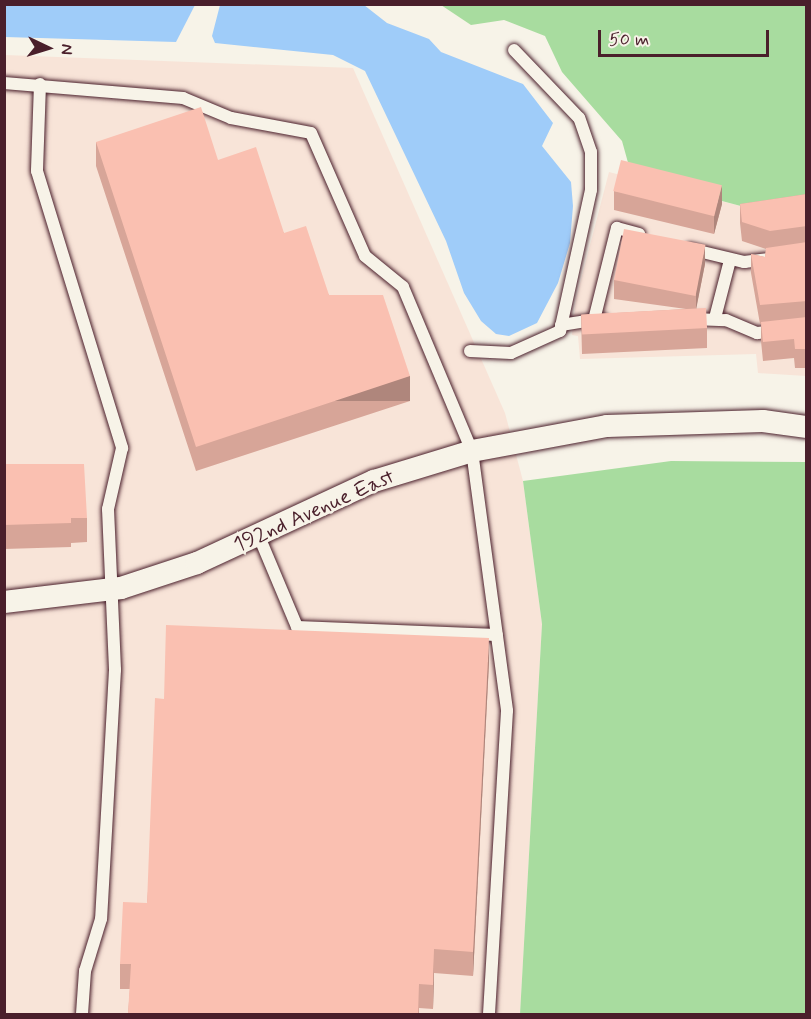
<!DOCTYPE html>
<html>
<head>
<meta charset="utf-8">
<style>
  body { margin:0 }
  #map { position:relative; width:811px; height:1019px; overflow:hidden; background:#f7f3e8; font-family:Mynerve,sans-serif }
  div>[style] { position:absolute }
  .built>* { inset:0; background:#f8e4d8 }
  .green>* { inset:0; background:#a8dc9f }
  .water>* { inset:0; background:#9fccf9 }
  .roads { filter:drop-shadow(0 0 2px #4a1f2b) drop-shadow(0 0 2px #4a1f2b) }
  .lane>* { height:12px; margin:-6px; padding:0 6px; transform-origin:6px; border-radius:6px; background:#f7f3e8 }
  .street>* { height:22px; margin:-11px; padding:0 11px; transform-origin:11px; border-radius:11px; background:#f7f3e8 }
  .wall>* { inset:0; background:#d7a598 }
  .shaded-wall>* { inset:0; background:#af867c; transform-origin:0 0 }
  .building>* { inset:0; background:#fac0b1; transform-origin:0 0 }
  span { translate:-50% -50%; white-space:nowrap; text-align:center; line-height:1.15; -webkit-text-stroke:5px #f7f3e8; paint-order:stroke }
  .street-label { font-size:21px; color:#4a1f2b }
  .frame { position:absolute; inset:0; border:6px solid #4a1f2b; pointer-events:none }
  .north { position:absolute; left:18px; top:18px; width:60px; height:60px; -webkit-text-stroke:4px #f7f3e8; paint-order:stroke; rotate:94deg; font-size:16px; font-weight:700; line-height:24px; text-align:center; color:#4a1f2b }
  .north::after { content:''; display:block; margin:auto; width:21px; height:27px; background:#4a1f2b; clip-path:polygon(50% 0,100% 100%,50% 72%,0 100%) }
  .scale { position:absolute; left:598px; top:30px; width:171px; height:27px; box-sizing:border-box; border:3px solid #4a1f2b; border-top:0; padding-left:8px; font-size:18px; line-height:21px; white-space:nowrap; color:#4a1f2b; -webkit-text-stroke:4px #f7f3e8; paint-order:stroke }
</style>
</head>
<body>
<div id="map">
  <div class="built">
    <i style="clip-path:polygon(5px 55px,353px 68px,505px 413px,523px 481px,542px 624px,520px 1014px,5px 1014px)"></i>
    <i style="clip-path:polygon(609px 172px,752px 209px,806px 202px,806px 376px,758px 373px,756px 354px,580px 359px,578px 336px,572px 335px,576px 299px)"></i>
  </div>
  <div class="green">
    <i style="clip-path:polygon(441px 5px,806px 5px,806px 202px,752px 209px,632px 177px,622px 141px,562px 72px,545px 36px,504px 20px,471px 25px)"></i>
    <i style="clip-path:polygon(671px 461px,806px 462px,806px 1014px,520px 1014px,542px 624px,523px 481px)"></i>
  </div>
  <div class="water">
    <i style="clip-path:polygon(5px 4px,195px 4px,195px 5px,176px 42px,5px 37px)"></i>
    <i style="clip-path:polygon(220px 5px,364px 5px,387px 23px,429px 39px,441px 52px,523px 84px,553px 123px,542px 146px,571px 182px,573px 206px,570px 243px,558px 283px,537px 323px,509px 336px,496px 334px,481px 321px,464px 293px,446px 241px,365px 71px,333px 55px,215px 43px,212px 36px)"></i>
  </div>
  <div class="roads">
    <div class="lane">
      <i style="left:4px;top:83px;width:180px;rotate:4.8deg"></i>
      <i style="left:183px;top:98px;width:52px;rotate:22.6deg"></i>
      <i style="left:231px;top:118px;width:81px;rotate:10.6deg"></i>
      <i style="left:311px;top:133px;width:134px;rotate:66.3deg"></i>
      <i style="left:365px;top:256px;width:49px;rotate:39.2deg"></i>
      <i style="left:403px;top:287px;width:178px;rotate:67.2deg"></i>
      <i style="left:472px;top:451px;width:262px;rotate:82.3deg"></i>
      <i style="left:507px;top:711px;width:304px;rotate:93.4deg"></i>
      <i style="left:40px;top:84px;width:87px;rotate:92deg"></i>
      <i style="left:37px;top:171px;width:290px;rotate:72.9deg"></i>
      <i style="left:122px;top:448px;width:63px;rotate:102.9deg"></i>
      <i style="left:108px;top:509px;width:161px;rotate:87.5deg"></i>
      <i style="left:115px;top:670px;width:249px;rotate:93.2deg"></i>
      <i style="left:101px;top:919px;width:54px;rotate:107.1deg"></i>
      <i style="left:85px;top:971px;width:43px;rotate:94deg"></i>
      <i style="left:690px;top:249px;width:56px;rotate:13.5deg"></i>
      <i style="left:744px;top:262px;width:23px;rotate:-7deg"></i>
      <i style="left:715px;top:318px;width:60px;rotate:-75.5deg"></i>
      <i style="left:692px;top:319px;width:34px;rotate:2deg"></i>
      <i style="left:726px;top:320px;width:34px;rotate:23deg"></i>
      <i style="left:757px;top:333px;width:49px;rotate:-5.8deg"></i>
      <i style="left:603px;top:320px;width:9px;rotate:180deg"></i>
      <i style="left:594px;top:320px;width:95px;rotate:-76deg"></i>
      <i style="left:617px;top:228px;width:23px;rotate:15deg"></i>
      <i style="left:561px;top:325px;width:33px;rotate:-9deg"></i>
      <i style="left:470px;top:351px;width:41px;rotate:2.8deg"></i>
      <i style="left:511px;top:353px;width:54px;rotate:-24.2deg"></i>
      <i style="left:560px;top:331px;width:144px;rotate:-77.6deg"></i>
      <i style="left:591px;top:190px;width:38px;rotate:-90deg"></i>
      <i style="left:591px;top:152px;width:36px;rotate:-109deg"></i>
      <i style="left:579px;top:118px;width:94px;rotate:-133.7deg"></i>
      <i style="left:258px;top:534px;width:101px;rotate:67.2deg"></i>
      <i style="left:297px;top:627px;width:200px;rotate:2.3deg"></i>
    </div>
    <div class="street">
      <i style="left:4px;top:602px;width:118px;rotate:-6.8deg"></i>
      <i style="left:121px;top:588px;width:80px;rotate:-18.2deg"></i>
      <i style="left:197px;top:563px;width:195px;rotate:-24.9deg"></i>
      <i style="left:374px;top:481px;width:102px;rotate:-17deg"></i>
      <i style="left:472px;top:451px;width:137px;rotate:-10.5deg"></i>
      <i style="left:607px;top:426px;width:156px;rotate:-1.8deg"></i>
      <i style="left:763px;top:421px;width:43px;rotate:7.9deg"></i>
    </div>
  </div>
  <div class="wall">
    <i style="clip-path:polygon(96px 142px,218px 160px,284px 233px,329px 295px,410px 401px,196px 471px,96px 166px)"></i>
    <i style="clip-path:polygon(614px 191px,722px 204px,714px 234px,614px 210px)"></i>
    <i style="clip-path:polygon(807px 194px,807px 368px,795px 368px,794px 358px,763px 361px,761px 341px,761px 324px,760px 324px,751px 273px,751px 254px,765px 257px,766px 249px,742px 241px,740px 223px,740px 204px)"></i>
    <i style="clip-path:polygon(705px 264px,696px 308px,707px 328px,707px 348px,582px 354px,581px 315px,686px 309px,614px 299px,614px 280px)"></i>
    <i style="clip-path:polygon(4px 464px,87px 518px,87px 542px,71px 543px,71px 547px,4px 549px)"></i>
    <i style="clip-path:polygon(489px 662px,473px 976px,434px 973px,433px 1009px,419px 1008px,419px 1014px,128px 1014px,130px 989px,120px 989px,120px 964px,147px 903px,164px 699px)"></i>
  </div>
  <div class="shaded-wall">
    <i style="clip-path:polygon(722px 185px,722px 204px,714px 234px,714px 215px)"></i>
    <i style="clip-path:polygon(705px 245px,705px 264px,696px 310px,696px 291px)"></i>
    <i style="left:410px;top:376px;width:25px;height:225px;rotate:90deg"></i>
    <i style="clip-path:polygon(489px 638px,489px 662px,473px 976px,473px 952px)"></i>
    <i style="clip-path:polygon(434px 949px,434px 973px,433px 1009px,433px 985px)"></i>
  </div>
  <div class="building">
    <i style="clip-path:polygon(201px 107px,218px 160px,256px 147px,284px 233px,306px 226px,329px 295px,383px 295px,410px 376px,196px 447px,96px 142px)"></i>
    <i style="left:621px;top:160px;width:104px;height:32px;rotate:14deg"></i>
    <i style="clip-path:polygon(807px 194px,807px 226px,770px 231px,742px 222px,740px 204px)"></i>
    <i style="left:624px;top:229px;width:83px;height:52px;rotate:11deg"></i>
    <i style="clip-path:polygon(807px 242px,807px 301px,760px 305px,751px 254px,765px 257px,766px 248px)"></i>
    <i style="left:706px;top:308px;width:20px;height:125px;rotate:87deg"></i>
    <i style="clip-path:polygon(807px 317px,807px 349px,795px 349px,794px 339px,763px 342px,761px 322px)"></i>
    <i style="clip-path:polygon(4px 464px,84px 464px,87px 518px,71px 518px,71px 523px,4px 525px)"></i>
    <i style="clip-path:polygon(166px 625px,489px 638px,473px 952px,434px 949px,433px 985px,419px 984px,418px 1014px,128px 1014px,131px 964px,120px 964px,123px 902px,147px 903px,155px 698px,164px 699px)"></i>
  </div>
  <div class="street-label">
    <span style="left:314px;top:511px;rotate:-24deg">192nd Avenue East</span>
  </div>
  <div class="frame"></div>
  <div class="north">N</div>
  <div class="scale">50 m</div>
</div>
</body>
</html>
